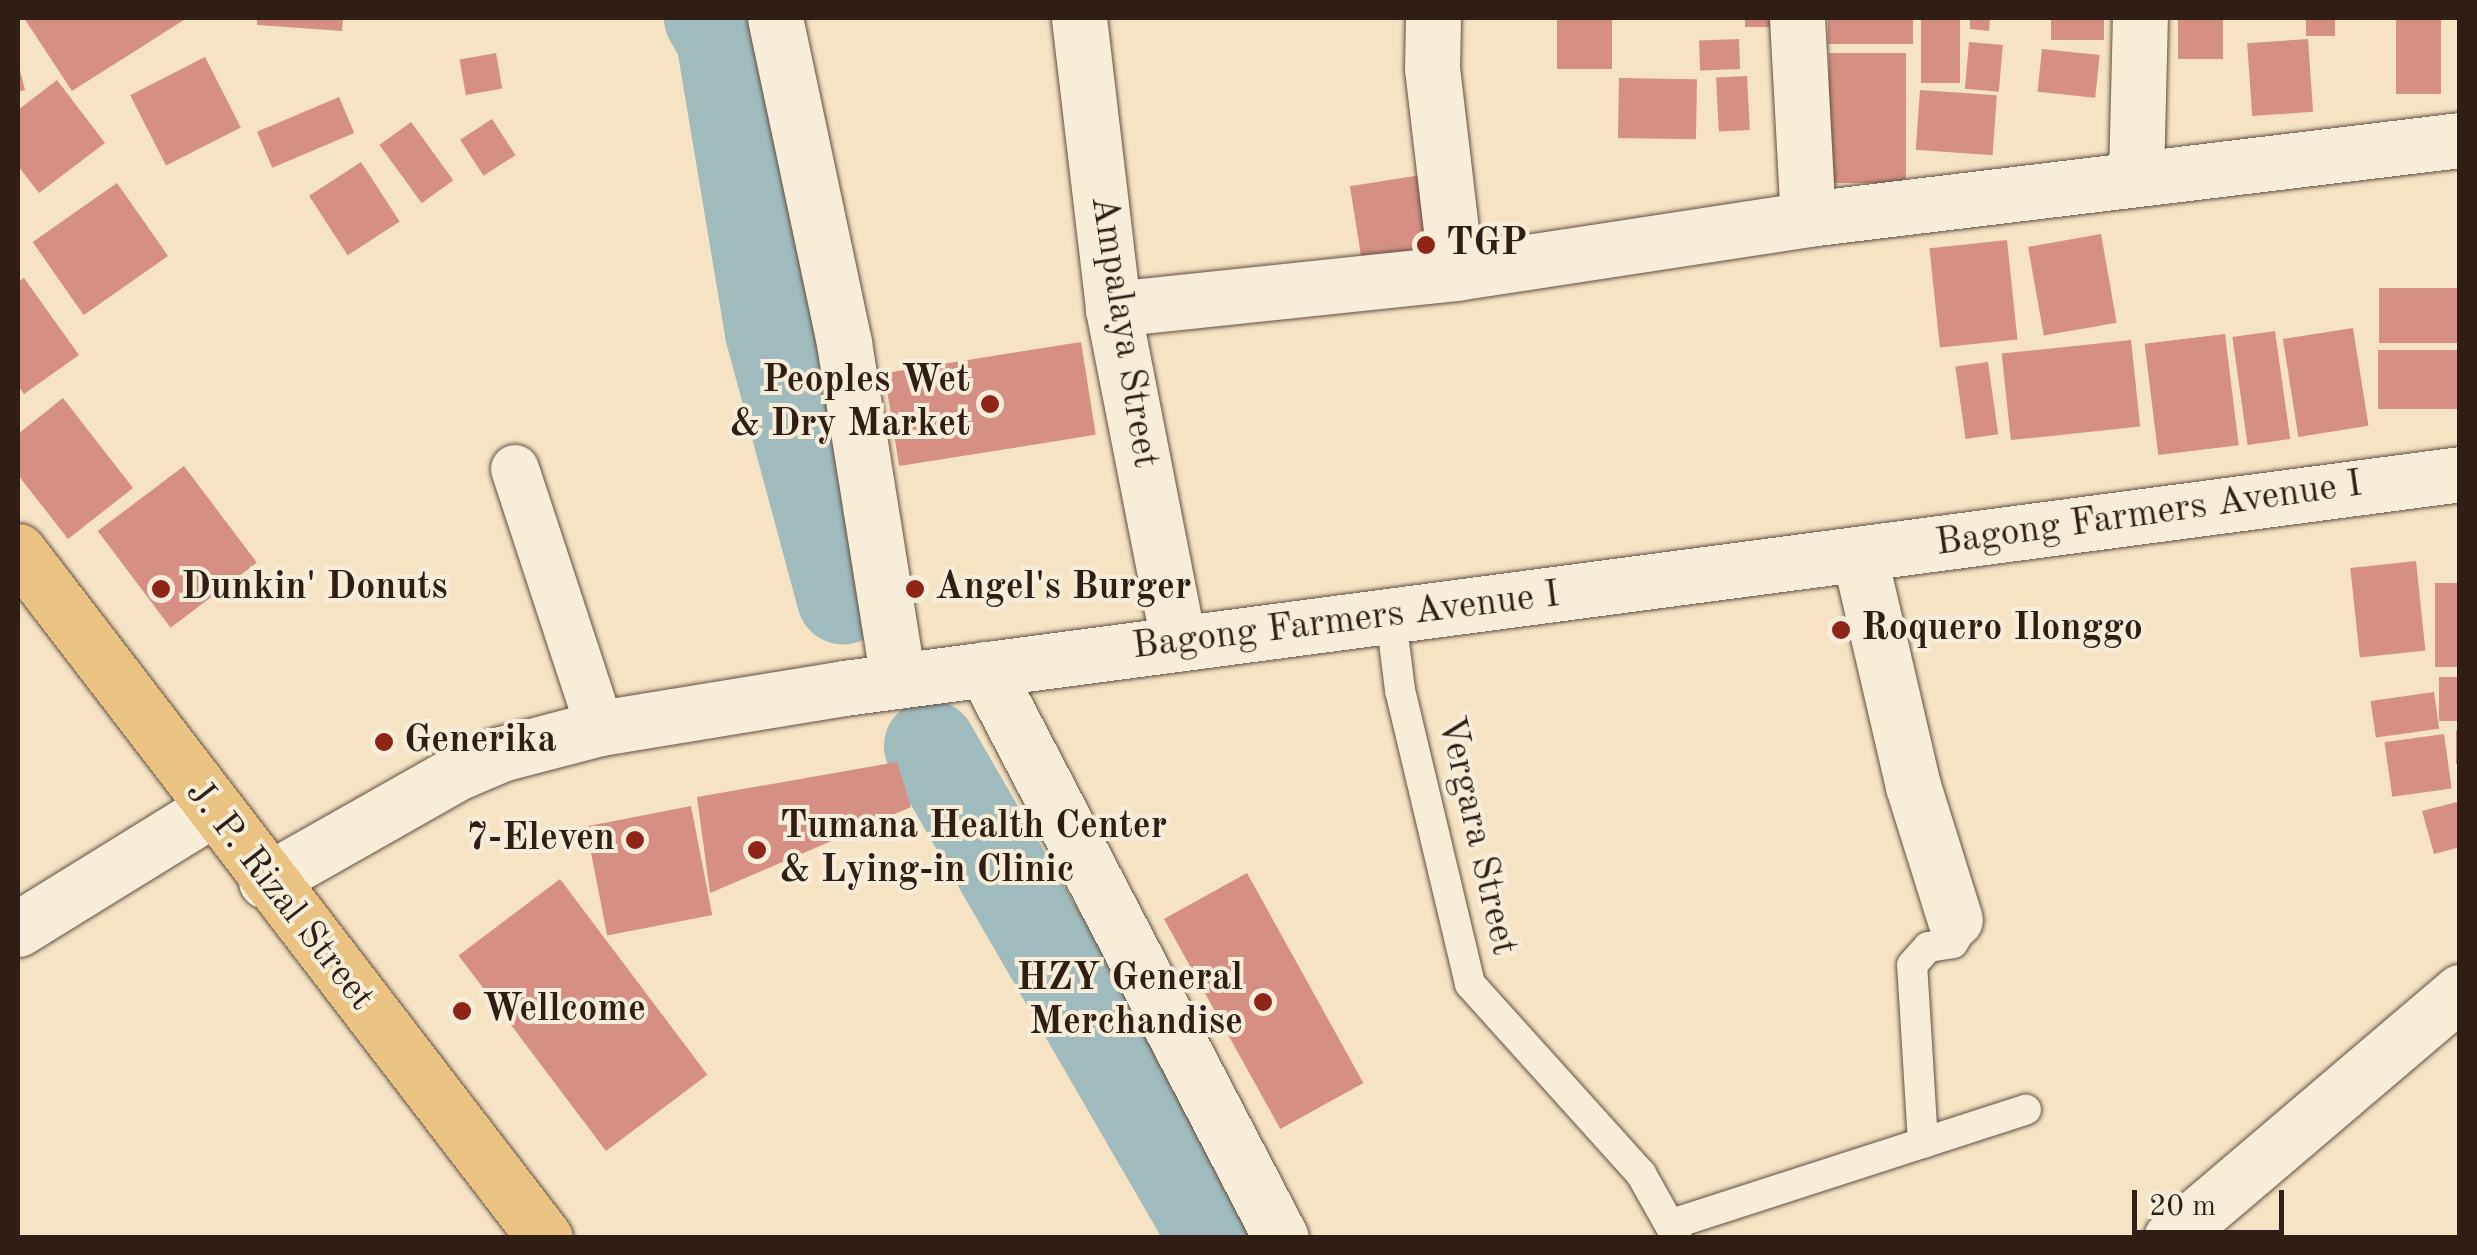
<!DOCTYPE html>
<html>
<head>
<meta charset="utf-8">
<style>
  body { margin:0 }
  #map { position:relative; width:2477px; height:1255px; overflow:hidden; background:#f5e3c3; font-family:"Old Standard TT",serif }
  div>[style] { position:absolute }
  .river>* { height:92px; margin:-46px; padding:0 46px; transform-origin:46px; border-radius:46px; background:#a0bbbe }
  .building>* { inset:0; background:#d68f83; transform-origin:0 0 }
  .roads { filter:drop-shadow(0 0 2px #614f40) drop-shadow(0 0 2px #614f40) }
  .service>* { height:30px; margin:-15px; padding:0 15px; transform-origin:15px; border-radius:15px; background:#f8edd8 }
  .pedestrian>* { height:48px; margin:-24px; padding:0 24px; transform-origin:24px; border-radius:24px; background:#f8edd8 }
  .minor>* { height:55px; margin:-27.5px; padding:0 27.5px; transform-origin:27.5px; border-radius:27.5px; background:#f8edd8 }
  .tertiary>* { height:55px; margin:-27.5px; padding:0 27.5px; transform-origin:27.5px; border-radius:27.5px; background:#f8edd8 }
  .primary>* { height:55px; margin:-27.5px; padding:0 27.5px; transform-origin:27.5px; border-radius:27.5px; background:#eac282 }
  .dots>* { width:28px; height:28px; translate:-50% -50%; box-sizing:border-box; border:5px solid #f8edd8; border-radius:50% }
  span { translate:-50% -50%; white-space:nowrap; text-align:center; line-height:1.15; -webkit-text-stroke:8px #f8edd8; paint-order:stroke }
  .poi-label { font-size:38px; color:#301e14; font-weight:700 }
  .left { translate:0 -50%; text-align:left }
  .right { translate:-100% -50%; text-align:right }
  .street-label { font-size:38px; color:#301e14 }
  .frame { position:absolute; inset:0; border:20px solid #301e14; pointer-events:none }
  .scale { position:absolute; left:2132px; top:1190px; width:152px; height:45px; box-sizing:border-box; border:5px solid #301e14; border-top:0; padding-left:12px; font-size:30px; line-height:35px; white-space:nowrap; color:#301e14; -webkit-text-stroke:8px #f8edd8; paint-order:stroke }
</style>
</head>
<body>
<div id="map">
  <div class="river">
    <i style="left:710px;top:18px;width:24px;rotate:60deg"></i>
    <i style="left:722px;top:39px;width:297px;rotate:80.5deg"></i>
    <i style="left:771px;top:332px;width:276px;rotate:74.9deg"></i>
    <i style="left:930px;top:746px;width:569px;rotate:59.92deg"></i>
  </div>
  <div class="building">
    <i style="clip-path:polygon(24px 18px,187px 18px,72px 91px)"></i>
    <i style="clip-path:polygon(257px 18px,343px 18px,342px 31px,257px 25px)"></i>
    <i style="left:1557px;top:18px;width:55px;height:51px"></i>
    <i style="left:1745px;top:18px;width:29px;height:9px"></i>
    <i style="left:1828px;top:18px;width:85px;height:26px"></i>
    <i style="left:1921px;top:18px;width:39px;height:65px"></i>
    <i style="clip-path:polygon(1970px 18px,1990px 18px,1989px 31px,1970px 29px)"></i>
    <i style="left:2051px;top:18px;width:53px;height:22px"></i>
    <i style="left:2178px;top:18px;width:45px;height:41px"></i>
    <i style="left:2306px;top:18px;width:29px;height:18px"></i>
    <i style="left:2396px;top:18px;width:45px;height:76px"></i>
    <i style="left:1739px;top:39px;width:30px;height:40px;rotate:88deg"></i>
    <i style="left:2308px;top:39px;width:73px;height:61px;rotate:86deg"></i>
    <i style="left:1969px;top:42px;width:34px;height:47px;rotate:5deg"></i>
    <i style="left:2042px;top:49px;width:58px;height:43px;rotate:6deg"></i>
    <i style="left:496px;top:53px;width:36px;height:37px;rotate:80deg"></i>
    <i style="left:1829px;top:53px;width:77px;height:130px"></i>
    <i style="left:205px;top:57px;width:79px;height:84px;rotate:63deg"></i>
    <i style="clip-path:polygon(19px 67px,25px 90px,18px 92px,18px 68px)"></i>
    <i style="left:1747px;top:76px;width:54px;height:31px;rotate:87deg"></i>
    <i style="left:1619px;top:78px;width:78px;height:60px;rotate:1deg"></i>
    <i style="clip-path:polygon(57px 80px,105px 143px,39px 193px,18px 166px,18px 110px)"></i>
    <i style="left:1920px;top:90px;width:77px;height:60px;rotate:4deg"></i>
    <i style="left:339px;top:97px;width:39px;height:89px;rotate:67deg"></i>
    <i style="left:492px;top:119px;width:43px;height:38px;rotate:57deg"></i>
    <i style="left:411px;top:122px;width:72px;height:39px;rotate:54deg"></i>
    <i style="left:361px;top:162px;width:71px;height:62px;rotate:57deg"></i>
    <i style="left:1427px;top:174px;width:83px;height:78px;rotate:81deg"></i>
    <i style="left:117px;top:183px;width:89px;height:103px;rotate:55deg"></i>
    <i style="left:2101px;top:234px;width:90px;height:74px;rotate:80deg"></i>
    <i style="left:2007px;top:240px;width:100px;height:78px;rotate:84deg"></i>
    <i style="clip-path:polygon(24px 278px,79px 355px,24px 394px,18px 386px,18px 282px)"></i>
    <i style="left:2460px;top:288px;width:55px;height:81px;rotate:90deg"></i>
    <i style="left:2353px;top:328px;width:99px;height:71px;rotate:81deg"></i>
    <i style="left:2275px;top:331px;width:109px;height:43px;rotate:82deg"></i>
    <i style="left:2225px;top:334px;width:112px;height:81px;rotate:83deg"></i>
    <i style="left:2131px;top:340px;width:87px;height:130px;rotate:84deg"></i>
    <i style="left:1081px;top:342px;width:94px;height:199px;rotate:81deg"></i>
    <i style="left:2460px;top:350px;width:59px;height:82px;rotate:90deg"></i>
    <i style="left:1988px;top:362px;width:73px;height:33px;rotate:82deg"></i>
    <i style="clip-path:polygon(63px 398px,133px 488px,68px 539px,18px 475px,18px 434px)"></i>
    <i style="left:184px;top:466px;width:121px;height:108px;rotate:53deg"></i>
    <i style="left:2416px;top:561px;width:90px;height:66px;rotate:84deg"></i>
    <i style="left:2460px;top:583px;width:84px;height:25px;rotate:90deg"></i>
    <i style="left:2460px;top:677px;width:44px;height:21px;rotate:90deg"></i>
    <i style="left:2434px;top:692px;width:37px;height:64px;rotate:82deg"></i>
    <i style="left:2456px;top:730px;width:4px;height:34px"></i>
    <i style="left:2444px;top:734px;width:55px;height:60px;rotate:82deg"></i>
    <i style="clip-path:polygon(897px 762px,911px 807px,710px 893px,697px 797px)"></i>
    <i style="clip-path:polygon(2457px 802px,2460px 847px,2434px 854px,2422px 811px)"></i>
    <i style="left:691px;top:806px;width:111px;height:107px;rotate:79deg"></i>
    <i style="left:1247px;top:873px;width:240px;height:95px;rotate:61deg"></i>
    <i style="left:560px;top:879px;width:245px;height:127px;rotate:53deg"></i>
  </div>
  <div class="roads">
    <div class="service">
      <i style="left:1391px;top:618px;width:73px;rotate:82.9deg"></i>
      <i style="left:1400px;top:690px;width:302px;rotate:76.6deg"></i>
      <i style="left:1470px;top:984px;width:256px;rotate:48deg"></i>
      <i style="left:1641px;top:1174px;width:73px;rotate:60.6deg"></i>
      <i style="left:1923px;top:1143px;width:178px;rotate:-93.5deg"></i>
      <i style="left:1912px;top:965px;width:24px;rotate:-48deg"></i>
      <i style="left:1928px;top:947px;width:25px;rotate:-9deg"></i>
      <i style="left:1953px;top:943px;width:12px;rotate:-59deg"></i>
      <i style="left:1959px;top:933px;width:14px;rotate:-107deg"></i>
      <i style="left:1672px;top:1224px;width:372px;rotate:-17.9deg"></i>
    </div>
    <div class="pedestrian">
      <i style="left:515px;top:469px;width:273px;rotate:71.8deg"></i>
    </div>
    <div class="minor">
      <i style="left:775px;top:18px;width:332px;rotate:78deg"></i>
      <i style="left:844px;top:343px;width:342px;rotate:80.9deg"></i>
      <i style="left:1079px;top:18px;width:293px;rotate:83.3deg"></i>
      <i style="left:1113px;top:309px;width:341px;rotate:78.9deg"></i>
      <i style="left:1433px;top:18px;width:50px;rotate:91.1deg"></i>
      <i style="left:1432px;top:68px;width:206px;rotate:83.3deg"></i>
      <i style="left:1797px;top:18px;width:201px;rotate:86.9deg"></i>
      <i style="left:2136px;top:178px;width:160px;rotate:-88.6deg"></i>
      <i style="left:1113px;top:309px;width:345px;rotate:-6deg"></i>
      <i style="left:1456px;top:273px;width:356px;rotate:-8.7deg"></i>
      <i style="left:1808px;top:219px;width:657px;rotate:-6.91deg"></i>
      <i style="left:1859px;top:554px;width:238px;rotate:76.9deg"></i>
      <i style="left:1913px;top:786px;width:140px;rotate:72.6deg"></i>
      <i style="left:18px;top:929px;width:227px;rotate:-31.7deg"></i>
      <i style="left:2171px;top:1238px;width:380px;rotate:-40.4deg"></i>
    </div>
    <div class="tertiary">
      <i style="left:985px;top:669px;width:641px;rotate:62.52deg"></i>
      <i style="left:266px;top:881px;width:222px;rotate:-29.5deg"></i>
      <i style="left:459px;top:772px;width:46px;rotate:-23.2deg"></i>
      <i style="left:501px;top:754px;width:102px;rotate:-14.7deg"></i>
      <i style="left:600px;top:728px;width:247px;rotate:-9.3deg"></i>
      <i style="left:844px;top:688px;width:1630px;rotate:-7.54deg"></i>
    </div>
    <div class="primary">
      <i style="left:18px;top:551px;width:866px;rotate:52.51deg"></i>
    </div>
  </div>
  <div class="dots">
    <i style="left:1426px;top:245px;background:#8f2418"></i>
    <i style="left:990px;top:404px;background:#8f2418"></i>
    <i style="left:161px;top:589px;background:#8f2418"></i>
    <i style="left:915px;top:589px;background:#8f2418"></i>
    <i style="left:1841px;top:630px;background:#8f2418"></i>
    <i style="left:384px;top:742px;background:#8f2418"></i>
    <i style="left:635px;top:840px;background:#8f2418"></i>
    <i style="left:757px;top:850px;background:#8f2418"></i>
    <i style="left:1263px;top:1002px;background:#8f2418"></i>
    <i style="left:462px;top:1011px;background:#8f2418"></i>
  </div>
  <div class="poi-label">
    <span class="left" style="left:1446px;top:245px">TGP</span>
    <span class="right" style="left:970px;top:404px">Peoples Wet<br>&amp; Dry Market</span>
    <span class="left" style="left:181px;top:589px">Dunkin' Donuts</span>
    <span class="left" style="left:935px;top:589px">Angel's Burger</span>
    <span class="left" style="left:1861px;top:630px">Roquero Ilonggo</span>
    <span class="left" style="left:404px;top:742px">Generika</span>
    <span class="left" style="left:780px;top:850px">Tumana Health Center<br>&amp; Lying-in Clinic</span>
    <span class="right" style="left:615px;top:840px">7-Eleven</span>
    <span class="right" style="left:1243px;top:1002px">HZY General<br>Merchandise</span>
    <span class="left" style="left:482px;top:1011px">Wellcome</span>
  </div>
  <div class="street-label">
    <span style="left:1123px;top:332px;rotate:81deg">Ampalaya Street</span>
    <span style="left:2149px;top:515px;rotate:-8deg">Bagong Farmers Avenue I</span>
    <span style="left:1346px;top:622px;rotate:-7deg">Bagong Farmers Avenue I</span>
    <span style="left:1476px;top:836px;rotate:77deg">Vergara Street</span>
    <span style="left:279px;top:896px;rotate:52deg">J. P. Rizal Street</span>
  </div>
  <div class="frame"></div>
  <div class="scale">20 m</div>
</div>
</body>
</html>
